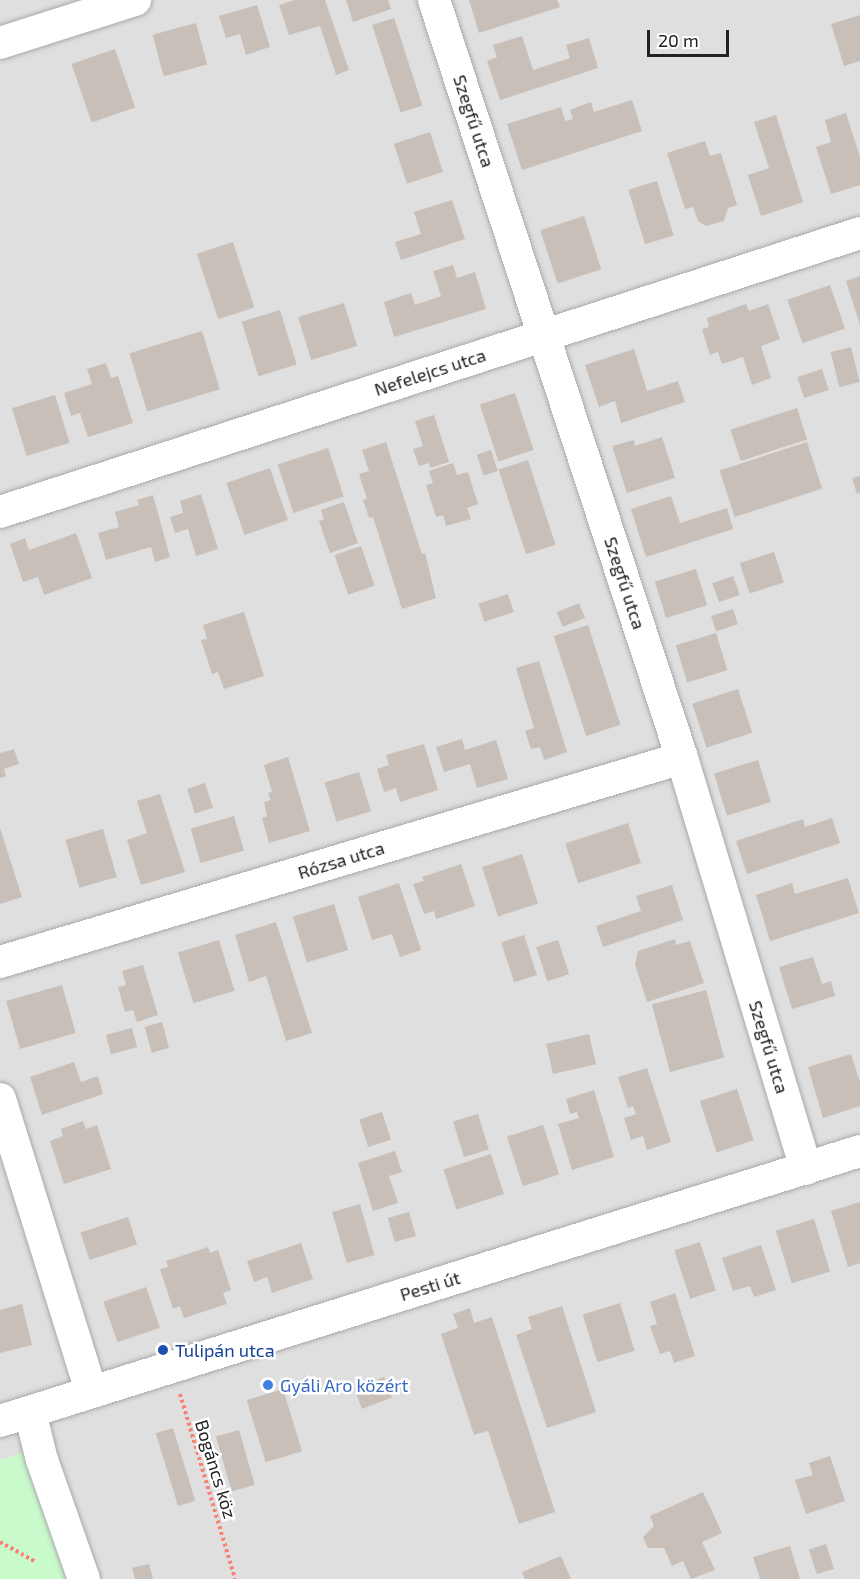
<!DOCTYPE html>
<html>
<head>
<meta charset="utf-8">
<style>
  body { margin:0 }
  #map { position:relative; width:860px; height:1579px; overflow:hidden; background:#f2efe9; font-family:"Exo 2",sans-serif }
  div>[style] { position:absolute }
  .residential>* { inset:0; background:#e0dfdf; transform-origin:0 0 }
  .park>* { inset:0; background:#c8facc }
  .building>* { inset:0; background:#c7bfb8; transform-origin:0 0 }
  .path>* { height:4px; margin-top:-2px; transform-origin:0; background:repeating-linear-gradient(90deg,#fa8072 0 3px,transparent 0 6px) }
  .roads { filter:drop-shadow(0 0 2px #a9a9a9) drop-shadow(0 0 2px #a9a9a9) }
  .minor>* { height:32px; margin:-16px; padding:0 16px; transform-origin:16px; border-radius:16px; background:#fff }
  .dots>* { width:16px; height:16px; translate:-50% -50%; box-sizing:border-box; border:3px solid #fff; border-radius:50% }
  span { translate:-50% -50%; white-space:nowrap; text-align:center; line-height:1.15; -webkit-text-stroke:5px #fff; paint-order:stroke }
  .street-label { font-size:18px; color:#222 }
  .transit-label { font-size:18px; color:#164399 }
  .left { translate:0 -50%; text-align:left }
  .shop-label { font-size:18px; color:#366cbe }
  .scale { position:absolute; left:647px; top:30px; width:82px; height:27px; box-sizing:border-box; border:3px solid #222; border-top:0; padding-left:8px; font-size:18px; line-height:21px; white-space:nowrap; color:#222; -webkit-text-stroke:4px #fff; paint-order:stroke }
</style>
</head>
<body>
<div id="map">
  <div class="residential">
    <i style="left:0;top:0;width:860px;height:1579px"></i>
  </div>
  <div class="park">
    <i style="clip-path:polygon(36px 1449px,72px 1579px,0 1579px,0 1460px)"></i>
  </div>
  <div class="building">
    <i style="clip-path:polygon(295px 0,325px 0,349px 70px,336px 75px,320px 26px,289px 35px,279px 5px)"></i>
    <i style="clip-path:polygon(346px 0,388px 0,391px 9px,353px 22px)"></i>
    <i style="clip-path:polygon(469px 0,557px 0,560px 7px,479px 33px)"></i>
    <i style="clip-path:polygon(257px 5px,270px 47px,246px 55px,240px 34px,226px 38px,219px 16px)"></i>
    <i style="clip-path:polygon(860px 15px,860px 61px,844px 66px,831px 24px)"></i>
    <i style="left:394px;top:18px;width:92px;height:23px;rotate:72deg"></i>
    <i style="left:196px;top:23px;width:43px;height:45px;rotate:75deg"></i>
    <i style="clip-path:polygon(522px 36px,533px 70px,570px 58px,566px 45px,589px 38px,598px 68px,500px 100px,487px 61px,497px 57px,493px 45px)"></i>
    <i style="left:115px;top:49px;width:62px;height:46px;rotate:71deg"></i>
    <i style="clip-path:polygon(632px 100px,642px 131px,522px 170px,507px 124px,561px 107px,565px 121px,573px 119px,570px 110px,591px 102px,594px 112px)"></i>
    <i style="clip-path:polygon(846px 113px,860px 157px,860px 185px,831px 194px,816px 147px,831px 142px,825px 120px)"></i>
    <i style="clip-path:polygon(776px 115px,803px 202px,761px 216px,748px 175px,769px 168px,754px 122px)"></i>
    <i style="left:430px;top:132px;width:42px;height:38px;rotate:72deg"></i>
    <i style="clip-path:polygon(705px 141px,710px 156px,721px 153px,737px 205px,728px 208px,724px 221px,706px 226px,698px 221px,693px 207px,685px 209px,667px 153px)"></i>
    <i style="left:657px;top:181px;width:57px;height:30px;rotate:73deg"></i>
    <i style="clip-path:polygon(452px 200px,465px 239px,401px 260px,395px 242px,421px 234px,414px 212px)"></i>
    <i style="left:584px;top:216px;width:56px;height:46px;rotate:72deg"></i>
    <i style="left:233px;top:242px;width:69px;height:38px;rotate:72deg"></i>
    <i style="clip-path:polygon(453px 265px,457px 278px,475px 272px,486px 309px,394px 337px,384px 302px,411px 293px,415px 305px,441px 296px,433px 271px)"></i>
    <i style="clip-path:polygon(860px 276px,860px 325px,846px 281px)"></i>
    <i style="left:830px;top:285px;width:46px;height:45px;rotate:71deg"></i>
    <i style="left:344px;top:303px;width:45px;height:48px;rotate:73deg"></i>
    <i style="clip-path:polygon(746px 304px,749px 311px,768px 304px,780px 339px,761px 346px,771px 378px,752px 385px,743px 357px,722px 364px,718px 352px,710px 355px,702px 329px,709px 327px,707px 318px)"></i>
    <i style="left:280px;top:310px;width:57px;height:40px;rotate:73deg"></i>
    <i style="left:202px;top:331px;width:61px;height:76px;rotate:73deg"></i>
    <i style="left:851px;top:347px;width:36px;height:21px;rotate:76deg"></i>
    <i style="clip-path:polygon(634px 349px,647px 391px,678px 381px,685px 402px,621px 423px,615px 401px,599px 407px,585px 365px)"></i>
    <i style="clip-path:polygon(106px 363px,111px 378px,118px 376px,133px 423px,88px 437px,80px 413px,71px 416px,64px 393px,92px 384px,87px 369px)"></i>
    <i style="left:822px;top:369px;width:22px;height:26px;rotate:72deg"></i>
    <i style="left:515px;top:393px;width:60px;height:37px;rotate:72deg"></i>
    <i style="left:55px;top:395px;width:50px;height:45px;rotate:73deg"></i>
    <i style="left:797px;top:408px;width:33px;height:70px;rotate:72deg"></i>
    <i style="clip-path:polygon(434px 415px,449px 462px,430px 468px,429px 463px,419px 466px,413px 449px,423px 446px,415px 421px)"></i>
    <i style="clip-path:polygon(662px 437px,675px 478px,627px 493px,612px 446px,634px 440px,635px 446px)"></i>
    <i style="clip-path:polygon(386px 442px,422px 554px,425px 553px,436px 598px,402px 609px,373px 517px,369px 518px,363px 500px,367px 499px,359px 474px,369px 471px,362px 450px)"></i>
    <i style="left:807px;top:442px;width:49px;height:92px;rotate:72deg"></i>
    <i style="left:328px;top:448px;width:51px;height:53px;rotate:72deg"></i>
    <i style="left:491px;top:450px;width:22px;height:15px;rotate:72deg"></i>
    <i style="left:528px;top:460px;width:89px;height:31px;rotate:72deg"></i>
    <i style="clip-path:polygon(453px 463px,457px 475px,468px 472px,478px 504px,467px 508px,471px 519px,446px 526px,443px 515px,436px 517px,426px 485px,433px 483px,429px 471px)"></i>
    <i style="left:270px;top:468px;width:55px;height:46px;rotate:71deg"></i>
    <i style="clip-path:polygon(860px 476px,860px 493px,857px 494px,852px 478px)"></i>
    <i style="clip-path:polygon(201px 494px,218px 549px,196px 556px,188px 529px,175px 533px,170px 517px,183px 513px,180px 501px)"></i>
    <i style="clip-path:polygon(153px 495px,170px 557px,155px 562px,151px 547px,106px 560px,98px 533px,119px 527px,115px 512px,139px 505px,137px 500px)"></i>
    <i style="clip-path:polygon(671px 496px,680px 523px,727px 508px,733px 529px,646px 557px,631px 509px)"></i>
    <i style="clip-path:polygon(344px 502px,358px 543px,330px 553px,319px 521px,324px 519px,321px 510px)"></i>
    <i style="clip-path:polygon(76px 533px,92px 578px,44px 595px,38px 577px,23px 582px,10px 544px,25px 538px,29px 550px)"></i>
    <i style="left:361px;top:546px;width:42px;height:28px;rotate:71deg"></i>
    <i style="left:774px;top:552px;width:32px;height:36px;rotate:72deg"></i>
    <i style="left:696px;top:569px;width:38px;height:43px;rotate:73deg"></i>
    <i style="left:733px;top:576px;width:20px;height:22px;rotate:70deg"></i>
    <i style="left:508px;top:594px;width:19px;height:31px;rotate:72deg"></i>
    <i style="left:579px;top:603px;width:16px;height:24px;rotate:68deg"></i>
    <i style="left:733px;top:609px;width:16px;height:23px;rotate:72deg"></i>
    <i style="clip-path:polygon(244px 612px,264px 676px,224px 689px,218px 672px,212px 674px,201px 640px,207px 639px,203px 625px)"></i>
    <i style="left:588px;top:625px;width:105px;height:36px;rotate:72deg"></i>
    <i style="left:716px;top:633px;width:39px;height:42px;rotate:73deg"></i>
    <i style="clip-path:polygon(539px 661px,567px 752px,544px 760px,540px 747px,531px 749px,525px 731px,534px 728px,516px 668px)"></i>
    <i style="left:738px;top:689px;width:46px;height:48px;rotate:72deg"></i>
    <i style="clip-path:polygon(462px 739px,465px 750px,496px 740px,508px 779px,477px 788px,470px 764px,444px 772px,436px 747px)"></i>
    <i style="clip-path:polygon(424px 744px,438px 790px,400px 802px,396px 788px,384px 792px,377px 769px,389px 765px,386px 755px)"></i>
    <i style="clip-path:polygon(14px 749px,19px 764px,4px 769px,6px 776px,0 778px,0 753px)"></i>
    <i style="clip-path:polygon(288px 757px,310px 831px,269px 843px,262px 818px,267px 816px,264px 802px,271px 800px,268px 793px,272px 792px,264px 765px)"></i>
    <i style="left:758px;top:760px;width:44px;height:46px;rotate:73deg"></i>
    <i style="left:359px;top:772px;width:41px;height:36px;rotate:73deg"></i>
    <i style="left:205px;top:783px;width:26px;height:19px;rotate:72deg"></i>
    <i style="clip-path:polygon(160px 794px,185px 872px,141px 885px,127px 840px,147px 833px,137px 801px)"></i>
    <i style="left:234px;top:816px;width:36px;height:45px;rotate:74deg"></i>
    <i style="clip-path:polygon(832px 818px,840px 843px,747px 874px,736px 841px,803px 819px,805px 827px)"></i>
    <i style="left:628px;top:823px;width:42px;height:66px;rotate:72deg"></i>
    <i style="clip-path:polygon(0 828px,22px 897px,0 904px)"></i>
    <i style="left:103px;top:829px;width:50px;height:39px;rotate:74deg"></i>
    <i style="left:522px;top:854px;width:52px;height:42px;rotate:72deg"></i>
    <i style="clip-path:polygon(461px 864px,475px 906px,436px 919px,434px 911px,424px 914px,413px 884px,424px 881px,422px 877px)"></i>
    <i style="clip-path:polygon(848px 878px,859px 913px,770px 941px,756px 895px,792px 883px,795px 894px)"></i>
    <i style="clip-path:polygon(399px 883px,421px 950px,400px 957px,392px 934px,372px 940px,358px 897px)"></i>
    <i style="clip-path:polygon(672px 885px,683px 920px,603px 947px,596px 926px,641px 911px,636px 896px)"></i>
    <i style="left:334px;top:904px;width:48px;height:43px;rotate:73deg"></i>
    <i style="clip-path:polygon(276px 922px,312px 1033px,286px 1041px,266px 976px,249px 982px,235px 935px)"></i>
    <i style="left:524px;top:935px;width:42px;height:24px;rotate:72deg"></i>
    <i style="clip-path:polygon(675px 939px,676px 945px,690px 941px,704px 983px,647px 1002px,635px 965px,638px 951px)"></i>
    <i style="left:219px;top:940px;width:53px;height:43px;rotate:73deg"></i>
    <i style="left:558px;top:940px;width:36px;height:23px;rotate:72deg"></i>
    <i style="clip-path:polygon(813px 957px,822px 984px,831px 981px,835px 996px,792px 1009px,779px 967px)"></i>
    <i style="clip-path:polygon(143px 965px,158px 1015px,137px 1022px,133px 1010px,125px 1012px,118px 987px,126px 985px,122px 971px)"></i>
    <i style="left:62px;top:985px;width:50px;height:58px;rotate:74deg"></i>
    <i style="left:706px;top:990px;width:70px;height:56px;rotate:75deg"></i>
    <i style="left:162px;top:1022px;width:27px;height:18px;rotate:75deg"></i>
    <i style="left:132px;top:1028px;width:20px;height:27px;rotate:75deg"></i>
    <i style="left:589px;top:1034px;width:31px;height:44px;rotate:77deg"></i>
    <i style="clip-path:polygon(851px 1054px,860px 1082px,860px 1106px,823px 1118px,808px 1067px)"></i>
    <i style="clip-path:polygon(74px 1062px,81px 1082px,98px 1076px,103px 1094px,42px 1115px,30px 1077px)"></i>
    <i style="clip-path:polygon(647px 1068px,671px 1142px,647px 1150px,643px 1136px,631px 1140px,624px 1118px,636px 1114px,633px 1106px,628px 1108px,618px 1077px)"></i>
    <i style="left:737px;top:1089px;width:54px;height:39px;rotate:72deg"></i>
    <i style="clip-path:polygon(594px 1090px,614px 1157px,572px 1170px,558px 1124px,579px 1118px,577px 1112px,570px 1114px,566px 1099px)"></i>
    <i style="left:382px;top:1112px;width:29px;height:24px;rotate:72deg"></i>
    <i style="left:478px;top:1114px;width:37px;height:26px;rotate:73deg"></i>
    <i style="clip-path:polygon(83px 1121px,86px 1129px,97px 1125px,111px 1169px,64px 1184px,50px 1141px,63px 1136px,61px 1129px)"></i>
    <i style="left:543px;top:1125px;width:52px;height:38px;rotate:72deg"></i>
    <i style="clip-path:polygon(395px 1151px,402px 1172px,389px 1176px,398px 1203px,373px 1211px,358px 1163px)"></i>
    <i style="left:491px;top:1154px;width:42px;height:50px;rotate:72deg"></i>
    <i style="clip-path:polygon(860px 1202px,860px 1263px,848px 1267px,831px 1211px)"></i>
    <i style="left:360px;top:1204px;width:53px;height:29px;rotate:74deg"></i>
    <i style="left:409px;top:1212px;width:25px;height:22px;rotate:74deg"></i>
    <i style="left:128px;top:1217px;width:29px;height:50px;rotate:72deg"></i>
    <i style="left:814px;top:1219px;width:55px;height:40px;rotate:73deg"></i>
    <i style="left:700px;top:1242px;width:51px;height:27px;rotate:72deg"></i>
    <i style="clip-path:polygon(301px 1243px,313px 1279px,272px 1293px,267px 1277px,254px 1282px,247px 1261px)"></i>
    <i style="clip-path:polygon(761px 1245px,776px 1290px,754px 1297px,750px 1286px,733px 1291px,722px 1258px)"></i>
    <i style="clip-path:polygon(208px 1247px,210px 1253px,218px 1250px,231px 1290px,223px 1293px,227px 1304px,184px 1318px,180px 1306px,173px 1309px,160px 1269px,168px 1267px,166px 1261px)"></i>
    <i style="left:146px;top:1287px;width:43px;height:45px;rotate:71deg"></i>
    <i style="clip-path:polygon(675px 1293px,695px 1356px,674px 1363px,670px 1351px,660px 1354px,650px 1326px,657px 1324px,650px 1302px)"></i>
    <i style="left:620px;top:1303px;width:50px;height:39px;rotate:73deg"></i>
    <i style="clip-path:polygon(22px 1304px,32px 1345px,0 1353px,0 1310px)"></i>
    <i style="clip-path:polygon(562px 1306px,596px 1412px,547px 1428px,516px 1335px,532px 1329px,528px 1317px)"></i>
    <i style="clip-path:polygon(470px 1308px,474px 1323px,492px 1317px,555px 1512px,519px 1524px,488px 1431px,474px 1435px,441px 1334px,458px 1328px,453px 1314px)"></i>
    <i style="left:384px;top:1377px;width:22px;height:32px;rotate:69deg"></i>
    <i style="left:283px;top:1389px;width:65px;height:38px;rotate:73deg"></i>
    <i style="left:173px;top:1428px;width:76px;height:18px;rotate:73deg"></i>
    <i style="left:239px;top:1430px;width:57px;height:24px;rotate:74deg"></i>
    <i style="clip-path:polygon(830px 1456px,845px 1501px,806px 1514px,795px 1480px,813px 1475px,809px 1463px)"></i>
    <i style="clip-path:polygon(703px 1492px,722px 1533px,702px 1542px,715px 1570px,691px 1579px,683px 1561px,672px 1566px,664px 1548px,648px 1548px,643px 1537px,654px 1526px,650px 1516px)"></i>
    <i style="left:826px;top:1544px;width:26px;height:18px;rotate:72deg"></i>
    <i style="clip-path:polygon(790px 1546px,800px 1579px,760px 1579px,753px 1557px)"></i>
    <i style="clip-path:polygon(561px 1556px,571px 1579px,525px 1579px,522px 1572px)"></i>
    <i style="clip-path:polygon(149px 1564px,153px 1579px,135px 1579px,132px 1568px)"></i>
  </div>
  <div class="path">
    <i style="left:180px;top:1394px;width:193px;rotate:73.4deg"></i>
    <i style="left:0;top:1542px;width:39px;rotate:29deg"></i>
  </div>
  <div class="roads">
    <div class="minor">
      <i style="left:434px;top:0;width:798px;rotate:71.88deg"></i>
      <i style="left:682px;top:758px;width:429px;rotate:73.2deg"></i>
      <i style="left:0;top:43px;width:142px;rotate:-17.7deg"></i>
      <i style="left:0;top:512px;width:904px;rotate:-17.97deg"></i>
      <i style="left:0;top:962px;width:712px;rotate:-16.65deg"></i>
      <i style="left:0;top:1099px;width:307px;rotate:72.7deg"></i>
      <i style="left:30px;top:1412px;width:49px;rotate:76deg"></i>
      <i style="left:42px;top:1460px;width:126px;rotate:70.6deg"></i>
      <i style="left:0;top:1421px;width:901px;rotate:-17.43deg"></i>
    </div>
  </div>
  <div class="dots">
    <i style="left:163px;top:1350px;background:#1a4fb4"></i>
    <i style="left:268px;top:1385px;background:#3f7fe0"></i>
  </div>
  <div class="street-label">
    <span style="left:474px;top:121px;rotate:72deg">Szegfű utca</span>
    <span style="left:430px;top:372px;rotate:-18deg">Nefelejcs utca</span>
    <span style="left:625px;top:583px;rotate:72deg">Szegfű utca</span>
    <span style="left:341px;top:860px;rotate:-17deg">Rózsa utca</span>
    <span style="left:769px;top:1047px;rotate:73deg">Szegfű utca</span>
    <span style="left:430px;top:1286px;rotate:-17deg">Pesti út</span>
    <span style="left:216px;top:1469px;rotate:73deg">Bogáncs köz</span>
  </div>
  <div class="transit-label">
    <span class="left" style="left:175px;top:1350px">Tulipán utca</span>
  </div>
  <div class="shop-label">
    <span class="left" style="left:280px;top:1385px">Gyáli Aro közért</span>
  </div>
  <div class="scale">20 m</div>
</div>
</body>
</html>
